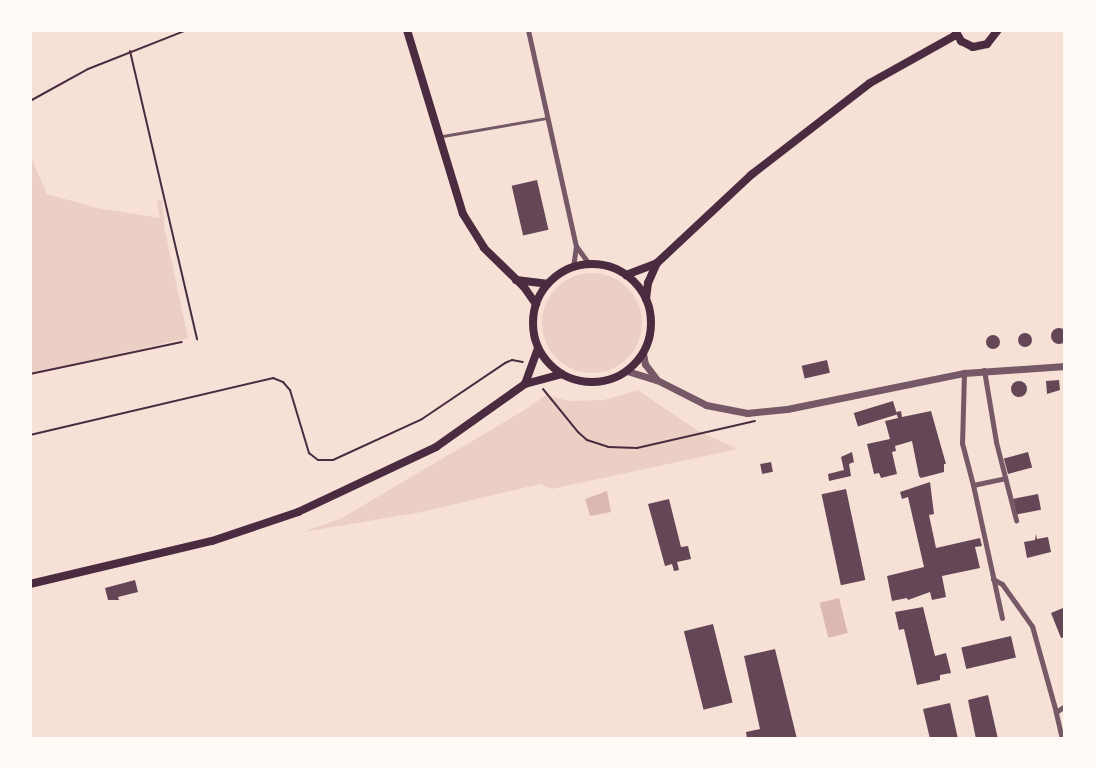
<!DOCTYPE html>
<html>
<head>
<meta charset="utf-8">
<style>
  body { margin:0 }
  #map { position:relative; width:1095px; height:769px; overflow:hidden; background:#f7e1d7; font-family:"Work Sans",sans-serif }
  div>[style] { position:absolute }
  .green>* { inset:0; background:#ebcfc5 }
  .round { border-radius:50% }
  .water>* { inset:0; background:#dcb8b0; transform-origin:0 0 }
  .building>* { inset:0; background:#644757; transform-origin:0 0 }
  .path>* { height:2px; margin:-1px; padding:0 1px; transform-origin:1px; border-radius:1px; background:#4a2c40 }
  .service>* { height:2.5px; margin:-1.25px; padding:0 1.25px; transform-origin:1.25px; border-radius:1.25px; background:#755966 }
  .minor>* { height:5px; margin:-2.5px; padding:0 2.5px; transform-origin:2.5px; border-radius:2.5px; background:#755966 }
  .tertiary>* { height:7px; margin:-3.5px; padding:0 3.5px; transform-origin:3.5px; border-radius:3.5px; background:#755966 }
  .secondary>* { height:8px; margin:-4px; padding:0 4px; transform-origin:4px; border-radius:4px; background:#4a2c40 }
  .secondary>.ring { margin:-4px; padding:0; box-sizing:content-box; background:none; border:8px solid #4a2c40; border-radius:50% }
  span { translate:-50% -50%; white-space:nowrap; text-align:center; line-height:1.15; -webkit-text-stroke:5px #fffaf5; paint-order:stroke }
  .frame { position:absolute; inset:0; border:32px solid #fffaf5; pointer-events:none }
</style>
</head>
<body>
<div id="map">
  <div class="green">
    <i style="clip-path:polygon(30px 155px,47px 194px,97px 208px,160px 218px,157px 200px,162px 200px,165px 231px,188px 338px,30px 374px)"></i>
    <i class="round" style="left:542px;top:273px;width:100px;height:100px"></i>
    <i style="clip-path:polygon(638px 390px,698px 431px,738px 449px,552px 489px,540px 484px,422px 512px,303px 532px,340px 519px,523px 411px,546px 395px,569px 401px,604px 400px)"></i>
  </div>
  <div class="water">
    <i style="clip-path:polygon(607px 491px,611px 512px,590px 516px,585px 499px)"></i>
    <i style="left:839px;top:598px;width:36px;height:20px;rotate:76deg"></i>
  </div>
  <div class="building">
    <i style="left:537px;top:180px;width:51px;height:26px;rotate:77deg"></i>
    <i class="round" style="left:1051px;top:328px;width:16px;height:16px"></i>
    <i class="round" style="left:1018px;top:333px;width:14px;height:14px"></i>
    <i class="round" style="left:986px;top:335px;width:14px;height:14px"></i>
    <i style="left:827px;top:360px;width:13px;height:26px;rotate:77deg"></i>
    <i style="clip-path:polygon(1059px 380px,1060px 390px,1047px 394px,1046px 381px)"></i>
    <i class="round" style="left:1011px;top:381px;width:16px;height:16px"></i>
    <i style="left:893px;top:401px;width:14px;height:41px;rotate:73deg"></i>
    <i style="clip-path:polygon(901px 411px,902px 417px,931px 411px,946px 464px,944px 464px,944px 472px,921px 478px,919px 476px,912px 441px,895px 446px,896px 451px,892px 452px,897px 474px,881px 478px,879px 473px,874px 474px,867px 444px,890px 439px,885px 421px,898px 418px,896px 412px)"></i>
    <i style="clip-path:polygon(852px 452px,854px 462px,849px 464px,851px 476px,829px 481px,828px 474px,844px 470px,841px 457px)"></i>
    <i style="left:1028px;top:452px;width:16px;height:25px;rotate:75deg"></i>
    <i style="left:771px;top:462px;width:10px;height:11px;rotate:79deg"></i>
    <i style="clip-path:polygon(930px 482px,934px 514px,929px 515px,936px 548px,980px 538px,982px 546px,975px 547px,980px 568px,942px 576px,946px 597px,932px 600px,930px 592px,908px 600px,907px 598px,892px 601px,887px 576px,924px 567px,908px 497px,902px 499px,900px 492px)"></i>
    <i style="left:846px;top:489px;width:93px;height:25px;rotate:78deg"></i>
    <i style="left:1038px;top:494px;width:16px;height:25px;rotate:79deg"></i>
    <i style="clip-path:polygon(669px 499px,681px 547px,688px 546px,691px 559px,677px 562px,679px 570px,674px 571px,672px 564px,665px 566px,648px 504px)"></i>
    <i style="clip-path:polygon(1036px 534px,1037px 539px,1048px 537px,1051px 552px,1027px 558px,1024px 542px,1035px 540px)"></i>
    <i style="clip-path:polygon(135px 580px,138px 592px,118px 597px,119px 600px,108px 600px,105px 588px)"></i>
    <i style="clip-path:polygon(923px 607px,935px 656px,946px 653px,951px 673px,940px 675px,940px 680px,917px 685px,904px 629px,899px 630px,895px 612px)"></i>
    <i style="clip-path:polygon(1063px 608px,1065px 637px,1061px 638px,1051px 613px)"></i>
    <i style="left:713px;top:624px;width:81px;height:30px;rotate:76deg"></i>
    <i style="left:1011px;top:636px;width:22px;height:51px;rotate:77deg"></i>
    <i style="clip-path:polygon(775px 649px,797px 739px,747px 739px,746px 732px,760px 729px,744px 656px)"></i>
    <i style="clip-path:polygon(988px 695px,998px 739px,976px 739px,968px 700px)"></i>
    <i style="clip-path:polygon(950px 703px,958px 739px,930px 739px,923px 709px)"></i>
  </div>
  <div class="path">
    <i style="left:130px;top:51px;width:296px;rotate:76.9deg"></i>
    <i style="left:30px;top:101px;width:66px;rotate:-28.9deg"></i>
    <i style="left:88px;top:69px;width:106px;rotate:-21.5deg"></i>
    <i style="left:30px;top:374px;width:155px;rotate:-11.9deg"></i>
    <i style="left:543px;top:389px;width:55px;rotate:50.9deg"></i>
    <i style="left:578px;top:432px;width:12px;rotate:42deg"></i>
    <i style="left:587px;top:440px;width:22px;rotate:18deg"></i>
    <i style="left:608px;top:447px;width:29px;rotate:2deg"></i>
    <i style="left:637px;top:448px;width:121px;rotate:-12.9deg"></i>
    <i style="left:30px;top:435px;width:250px;rotate:-13.2deg"></i>
    <i style="left:273px;top:378px;width:11px;rotate:22deg"></i>
    <i style="left:283px;top:382px;width:11px;rotate:49deg"></i>
    <i style="left:290px;top:390px;width:66px;rotate:73.2deg"></i>
    <i style="left:309px;top:453px;width:11px;rotate:38deg"></i>
    <i style="left:318px;top:460px;width:15px"></i>
    <i style="left:333px;top:460px;width:98px;rotate:-24.7deg"></i>
    <i style="left:422px;top:419px;width:100px;rotate:-34deg"></i>
    <i style="left:505px;top:363px;width:8px;rotate:-23deg"></i>
    <i style="left:512px;top:360px;width:11px;rotate:10deg"></i>
  </div>
  <div class="service">
    <i style="left:443px;top:136px;width:106px;rotate:-9.8deg"></i>
  </div>
  <div class="minor">
    <i style="left:528px;top:30px;width:221px;rotate:77.5deg"></i>
    <i style="left:576px;top:246px;width:21px;rotate:98deg"></i>
    <i style="left:576px;top:246px;width:22px;rotate:54deg"></i>
    <i style="left:984px;top:370px;width:73px;rotate:80.5deg"></i>
    <i style="left:996px;top:442px;width:81px;rotate:75.6deg"></i>
    <i style="left:964px;top:373px;width:70px;rotate:91.6deg"></i>
    <i style="left:962px;top:443px;width:43px;rotate:75.3deg"></i>
    <i style="left:973px;top:485px;width:33px;rotate:-12deg"></i>
    <i style="left:973px;top:485px;width:136px;rotate:77.7deg"></i>
    <i style="left:993px;top:579px;width:10px;rotate:29deg"></i>
    <i style="left:1002px;top:584px;width:52px;rotate:54.5deg"></i>
    <i style="left:1032px;top:626px;width:89px;rotate:74.4deg"></i>
    <i style="left:1062px;top:739px;width:28px;rotate:-103deg"></i>
    <i style="left:1056px;top:712px;width:11px;rotate:-34deg"></i>
  </div>
  <div class="tertiary">
    <i style="left:643px;top:353px;width:11px;rotate:80deg"></i>
    <i style="left:645px;top:364px;width:20px;rotate:53deg"></i>
    <i style="left:627px;top:371px;width:31px;rotate:17deg"></i>
    <i style="left:657px;top:380px;width:55px;rotate:27deg"></i>
    <i style="left:706px;top:405px;width:42px;rotate:11deg"></i>
    <i style="left:747px;top:413px;width:40px;rotate:-5.7deg"></i>
    <i style="left:787px;top:409px;width:181px;rotate:-11.5deg"></i>
    <i style="left:964px;top:373px;width:101px;rotate:-4deg"></i>
  </div>
  <div class="secondary">
    <i style="left:407px;top:30px;width:192px;rotate:73.1deg"></i>
    <i style="left:463px;top:214px;width:40px;rotate:58deg"></i>
    <i style="left:484px;top:248px;width:56px;rotate:44.3deg"></i>
    <i style="left:524px;top:287px;width:21px;rotate:55deg"></i>
    <i style="left:955px;top:30px;width:13px;rotate:61deg"></i>
    <i style="left:961px;top:41px;width:13px;rotate:27deg"></i>
    <i style="left:973px;top:47px;width:14px;rotate:-12deg"></i>
    <i style="left:987px;top:44px;width:18px;rotate:-52deg"></i>
    <i class="ring" style="left:533px;top:264px;width:110px;height:110px"></i>
    <i style="left:626px;top:275px;width:33px;rotate:-21deg"></i>
    <i style="left:657px;top:263px;width:129px;rotate:-43.1deg"></i>
    <i style="left:751px;top:175px;width:150px;rotate:-37.7deg"></i>
    <i style="left:870px;top:83px;width:98px;rotate:-29.2deg"></i>
    <i style="left:516px;top:280px;width:31px;rotate:7deg"></i>
    <i style="left:646px;top:299px;width:16px;rotate:-83deg"></i>
    <i style="left:648px;top:283px;width:22px;rotate:-66deg"></i>
    <i style="left:525px;top:384px;width:37px;rotate:-70deg"></i>
    <i style="left:30px;top:584px;width:187px;rotate:-13.3deg"></i>
    <i style="left:212px;top:541px;width:91px;rotate:-18.6deg"></i>
    <i style="left:298px;top:512px;width:153px;rotate:-25.2deg"></i>
    <i style="left:436px;top:447px;width:109px;rotate:-35.3deg"></i>
    <i style="left:525px;top:384px;width:38px;rotate:-15deg"></i>
  </div>
  <div class="frame"></div>
</div>
</body>
</html>
